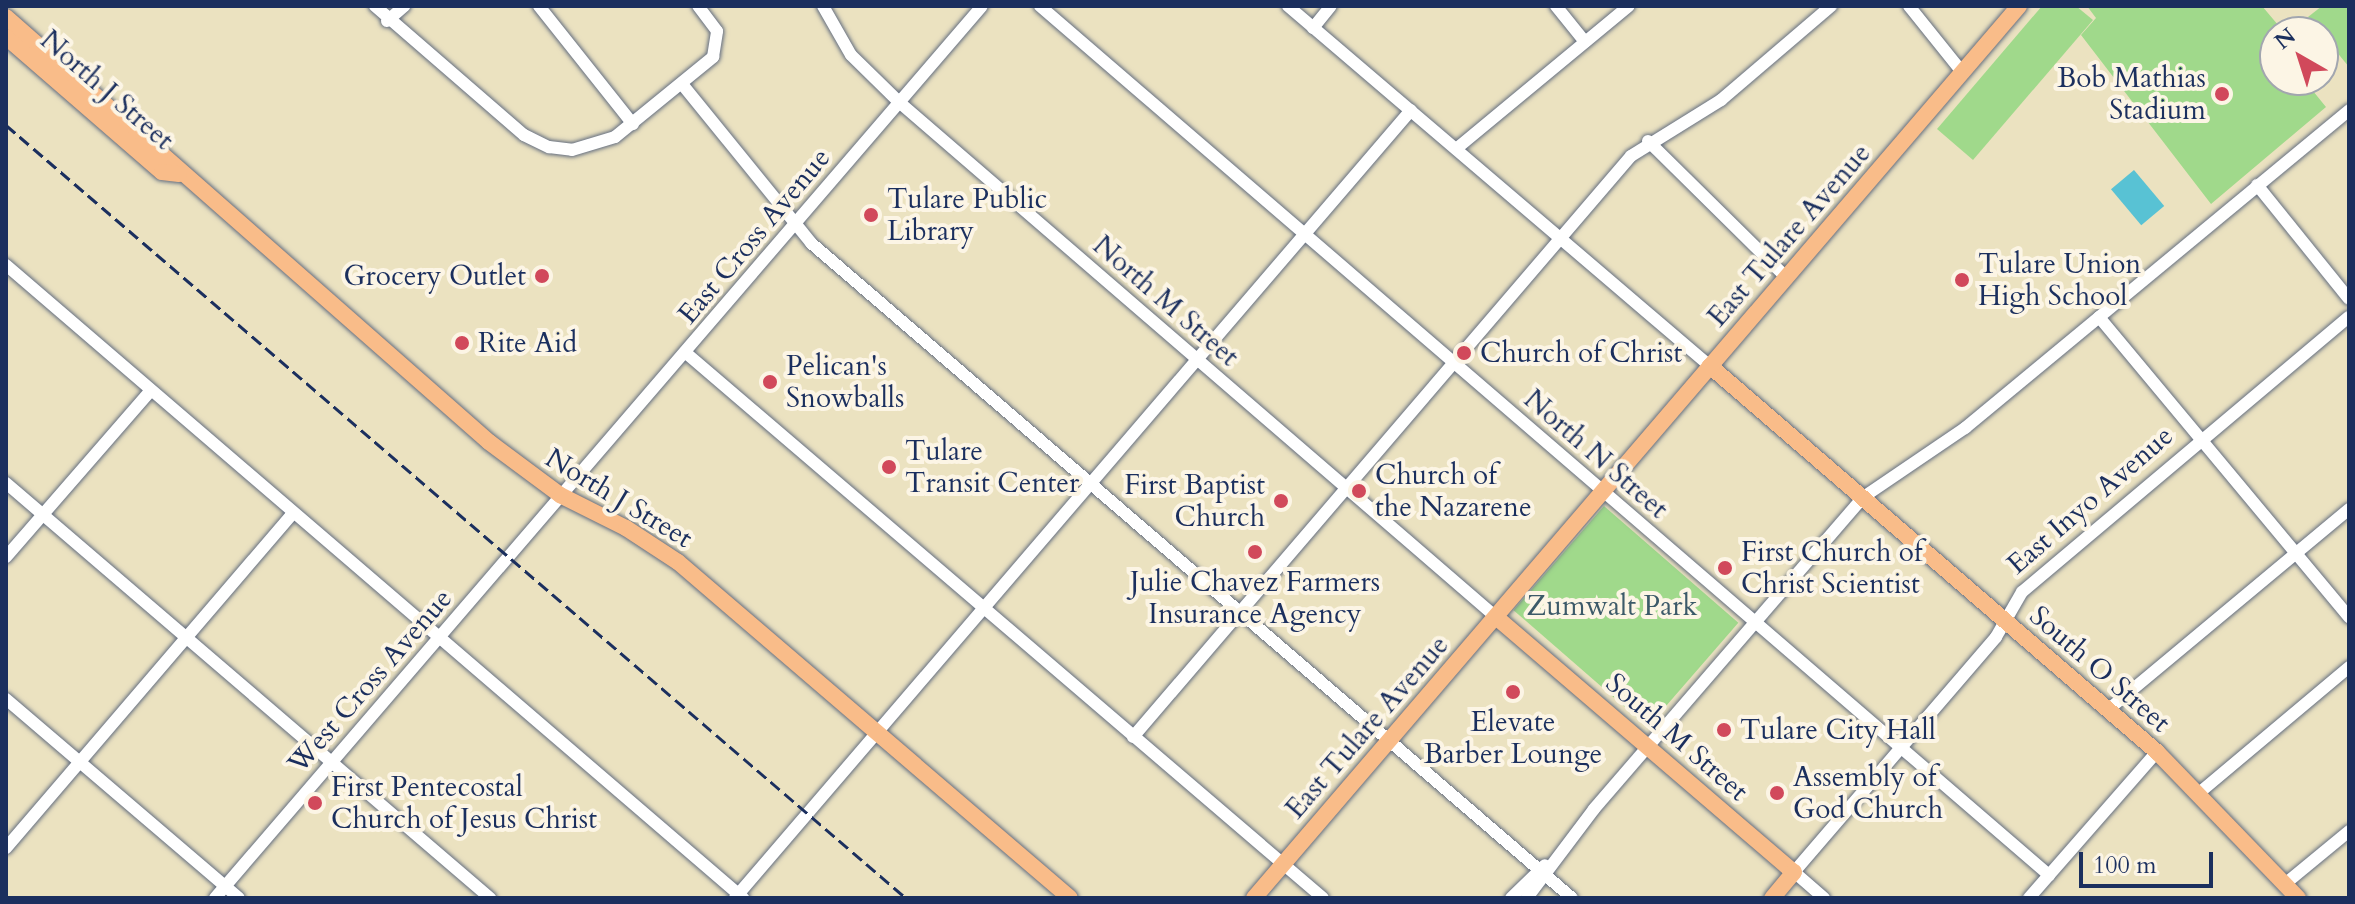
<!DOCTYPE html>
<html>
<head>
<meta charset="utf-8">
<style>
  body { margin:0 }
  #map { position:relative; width:2355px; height:904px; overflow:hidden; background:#ebe2c0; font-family:Cardo,serif }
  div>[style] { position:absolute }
  .green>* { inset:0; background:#a0d98b; transform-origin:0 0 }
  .water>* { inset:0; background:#58c2d4; transform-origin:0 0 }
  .roads { filter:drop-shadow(0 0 2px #646e80) drop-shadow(0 0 2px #646e80) }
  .minor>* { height:12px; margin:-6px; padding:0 6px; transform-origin:6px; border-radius:6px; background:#fff }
  .major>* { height:16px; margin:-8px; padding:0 8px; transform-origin:8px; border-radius:8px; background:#f9bc89 }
  .rail>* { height:3px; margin-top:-1.5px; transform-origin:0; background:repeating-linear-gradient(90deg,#1b2f5e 0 12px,transparent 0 18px) }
  .dots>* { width:22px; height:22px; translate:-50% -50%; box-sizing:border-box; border:4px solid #fcf5e5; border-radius:50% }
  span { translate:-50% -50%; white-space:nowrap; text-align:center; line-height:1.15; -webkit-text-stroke:8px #fcf5e5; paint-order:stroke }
  .poi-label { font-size:28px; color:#1b2f5e }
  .right { translate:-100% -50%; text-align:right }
  .left { translate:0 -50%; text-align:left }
  .street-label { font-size:28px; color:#1b2f5e }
  .park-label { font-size:28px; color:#3c5a69 }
  .frame { position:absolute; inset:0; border:8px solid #1b2f5e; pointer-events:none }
  .north { position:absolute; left:2259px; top:16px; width:80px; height:80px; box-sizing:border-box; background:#fcf5e5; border:2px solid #a2a6af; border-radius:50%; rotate:321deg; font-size:22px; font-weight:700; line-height:32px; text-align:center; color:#1b2f5e }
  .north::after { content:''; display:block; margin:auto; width:28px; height:36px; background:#d1495b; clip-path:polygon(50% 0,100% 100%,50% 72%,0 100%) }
  .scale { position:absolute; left:2079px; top:852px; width:134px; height:36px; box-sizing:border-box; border:4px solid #1b2f5e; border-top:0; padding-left:10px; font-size:24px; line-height:28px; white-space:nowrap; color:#1b2f5e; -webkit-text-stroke:6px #fcf5e5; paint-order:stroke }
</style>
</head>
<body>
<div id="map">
  <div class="green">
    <i style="clip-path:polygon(2042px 6px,2076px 6px,2093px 20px,1973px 160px,1937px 129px)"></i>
    <i style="clip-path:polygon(2087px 6px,2262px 6px,2284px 32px,2275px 32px,2275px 80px,2304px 80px,2326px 107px,2211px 204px,2081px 35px,2096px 18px)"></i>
    <i style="clip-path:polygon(2322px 6px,2349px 6px,2349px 67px,2308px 17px)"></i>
    <i style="left:1604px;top:506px;width:178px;height:138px;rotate:41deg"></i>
  </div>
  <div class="water">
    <i style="left:2134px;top:170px;width:47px;height:30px;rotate:50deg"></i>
  </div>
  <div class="roads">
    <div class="minor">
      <i style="left:375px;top:6px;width:197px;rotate:40.9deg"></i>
      <i style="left:524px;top:135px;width:28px;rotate:26deg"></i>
      <i style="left:549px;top:147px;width:23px;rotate:7deg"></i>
      <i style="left:572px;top:150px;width:45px;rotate:-16.8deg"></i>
      <i style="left:615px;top:137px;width:127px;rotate:-39.2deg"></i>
      <i style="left:713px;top:57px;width:26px;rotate:-81deg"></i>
      <i style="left:717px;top:31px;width:31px;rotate:-127deg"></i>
      <i style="left:539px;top:6px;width:151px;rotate:51.5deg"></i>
      <i style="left:823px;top:6px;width:56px;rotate:60.3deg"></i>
      <i style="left:851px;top:55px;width:67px;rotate:44.4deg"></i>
      <i style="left:899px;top:102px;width:788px;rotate:40.78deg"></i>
      <i style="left:1040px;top:6px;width:1332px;rotate:40.74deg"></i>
      <i style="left:1288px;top:6px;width:555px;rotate:40.47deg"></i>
      <i style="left:1556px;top:6px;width:46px;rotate:51.1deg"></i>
      <i style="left:1909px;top:6px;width:85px;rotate:51.2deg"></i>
      <i style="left:387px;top:21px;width:23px;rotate:-41deg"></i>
      <i style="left:1313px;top:28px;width:28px;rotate:-51deg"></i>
      <i style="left:682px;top:84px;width:205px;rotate:50.9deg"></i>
      <i style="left:811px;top:243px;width:1004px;rotate:40.72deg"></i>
      <i style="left:1648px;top:141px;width:194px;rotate:44.6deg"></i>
      <i style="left:1456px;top:149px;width:224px;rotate:-39.6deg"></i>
      <i style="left:2257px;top:185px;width:146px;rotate:51.1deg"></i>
      <i style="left:6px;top:265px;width:972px;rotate:40.66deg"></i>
      <i style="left:2099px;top:317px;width:391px;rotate:50.2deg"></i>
      <i style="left:686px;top:353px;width:838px;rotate:40.55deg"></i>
      <i style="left:6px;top:483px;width:638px;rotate:40.61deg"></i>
      <i style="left:6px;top:557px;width:221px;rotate:-49deg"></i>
      <i style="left:6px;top:699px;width:306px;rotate:40.5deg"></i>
      <i style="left:2109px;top:709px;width:312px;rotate:-39.8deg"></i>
      <i style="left:1133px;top:737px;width:765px;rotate:-49.4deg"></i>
      <i style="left:1631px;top:156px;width:106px;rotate:-31.9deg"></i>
      <i style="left:1721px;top:100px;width:145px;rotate:-40.5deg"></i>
      <i style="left:2199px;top:793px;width:196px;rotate:-40deg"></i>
      <i style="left:6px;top:848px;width:441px;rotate:-49.4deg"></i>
      <i style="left:2286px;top:883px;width:82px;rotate:-39.5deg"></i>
      <i style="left:215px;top:898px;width:1176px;rotate:-49.31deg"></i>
      <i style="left:735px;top:898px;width:1038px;rotate:-49.37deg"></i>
      <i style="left:1511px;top:898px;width:47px;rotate:-44.1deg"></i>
      <i style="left:1527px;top:898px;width:111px;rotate:-53deg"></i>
      <i style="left:1594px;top:809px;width:411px;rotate:-49.2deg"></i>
      <i style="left:1862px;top:498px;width:125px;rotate:-34.2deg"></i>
      <i style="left:1965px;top:428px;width:499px;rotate:-39.6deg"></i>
      <i style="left:1824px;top:898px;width:40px;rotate:-139deg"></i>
      <i style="left:1794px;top:872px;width:310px;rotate:-49.3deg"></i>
      <i style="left:1996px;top:637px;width:52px;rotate:-60deg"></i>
      <i style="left:2022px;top:592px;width:427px;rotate:-40.1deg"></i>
      <i style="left:2029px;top:898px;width:194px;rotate:-48.8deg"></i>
    </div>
    <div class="major">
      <i style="left:6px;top:17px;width:643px;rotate:41.35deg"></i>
      <i style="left:489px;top:442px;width:89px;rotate:36.7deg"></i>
      <i style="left:560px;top:495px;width:74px;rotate:26.6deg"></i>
      <i style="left:626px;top:528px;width:62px;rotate:33.2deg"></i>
      <i style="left:678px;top:562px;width:516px;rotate:40.6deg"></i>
      <i style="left:6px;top:37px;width:206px;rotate:40.9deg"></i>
      <i style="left:162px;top:172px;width:17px;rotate:7deg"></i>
      <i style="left:1710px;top:366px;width:591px;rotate:40.81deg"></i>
      <i style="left:2157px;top:752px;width:203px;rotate:46deg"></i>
      <i style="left:1496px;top:617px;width:392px;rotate:40.6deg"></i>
      <i style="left:1794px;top:872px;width:34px;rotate:130deg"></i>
      <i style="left:1254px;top:898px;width:1175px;rotate:-49.38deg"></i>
    </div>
  </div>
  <div class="rail">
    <i style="left:6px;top:125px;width:1186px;rotate:40.66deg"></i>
  </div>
  <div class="dots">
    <i style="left:2222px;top:94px;background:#d1495b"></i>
    <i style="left:871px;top:215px;background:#d1495b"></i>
    <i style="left:542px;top:276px;background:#d1495b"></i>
    <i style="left:1962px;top:280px;background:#d1495b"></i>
    <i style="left:462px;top:343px;background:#d1495b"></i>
    <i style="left:1464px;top:353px;background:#d1495b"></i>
    <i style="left:770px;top:382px;background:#d1495b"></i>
    <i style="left:889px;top:467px;background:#d1495b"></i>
    <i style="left:1359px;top:491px;background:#d1495b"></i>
    <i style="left:1281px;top:501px;background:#d1495b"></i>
    <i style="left:1255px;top:552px;background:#d1495b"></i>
    <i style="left:1725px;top:568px;background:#d1495b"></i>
    <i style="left:1513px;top:692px;background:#d1495b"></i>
    <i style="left:1724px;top:730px;background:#d1495b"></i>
    <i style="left:1777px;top:793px;background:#d1495b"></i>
    <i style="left:315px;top:803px;background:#d1495b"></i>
  </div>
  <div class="poi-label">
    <span class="right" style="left:2206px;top:94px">Bob Mathias<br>Stadium</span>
    <span class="left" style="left:887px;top:215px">Tulare Public<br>Library</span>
    <span class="left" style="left:1978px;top:280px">Tulare Union<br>High School</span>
    <span class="right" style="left:526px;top:276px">Grocery Outlet</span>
    <span class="left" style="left:478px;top:343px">Rite Aid</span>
    <span class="left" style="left:1480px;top:353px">Church of Christ</span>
    <span class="left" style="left:786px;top:382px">Pelican's<br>Snowballs</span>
    <span class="left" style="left:905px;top:467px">Tulare<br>Transit Center</span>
    <span class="left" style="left:1375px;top:491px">Church of<br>the Nazarene</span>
    <span class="right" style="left:1265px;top:501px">First Baptist<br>Church</span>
    <span class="left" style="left:1741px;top:568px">First Church of<br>Christ Scientist</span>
    <span style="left:1255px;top:598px">Julie Chavez Farmers<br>Insurance Agency</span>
    <span style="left:1513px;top:738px">Elevate<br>Barber Lounge</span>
    <span class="left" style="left:1740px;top:730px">Tulare City Hall</span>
    <span class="left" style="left:1793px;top:793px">Assembly of<br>God Church</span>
    <span class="left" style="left:331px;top:803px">First Pentecostal<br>Church of Jesus Christ</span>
  </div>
  <div class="street-label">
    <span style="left:107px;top:90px;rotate:41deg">North J Street</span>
    <span style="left:1789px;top:235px;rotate:-49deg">East Tulare Avenue</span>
    <span style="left:754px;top:236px;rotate:-50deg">East Cross Avenue</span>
    <span style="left:1166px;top:301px;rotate:41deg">North M Street</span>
    <span style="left:1596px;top:454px;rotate:41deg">North N Street</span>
    <span style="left:619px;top:498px;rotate:31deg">North J Street</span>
    <span style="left:2090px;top:500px;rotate:-41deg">East Inyo Avenue</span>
    <span style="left:2100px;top:669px;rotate:41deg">South O Street</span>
    <span style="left:370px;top:681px;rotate:-49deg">West Cross Avenue</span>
    <span style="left:1367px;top:727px;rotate:-49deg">East Tulare Avenue</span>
    <span style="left:1677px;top:737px;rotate:41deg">South M Street</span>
  </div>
  <div class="park-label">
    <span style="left:1612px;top:606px">Zumwalt Park</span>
  </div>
  <div class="frame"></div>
  <div class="north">N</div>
  <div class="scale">100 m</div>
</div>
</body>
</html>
